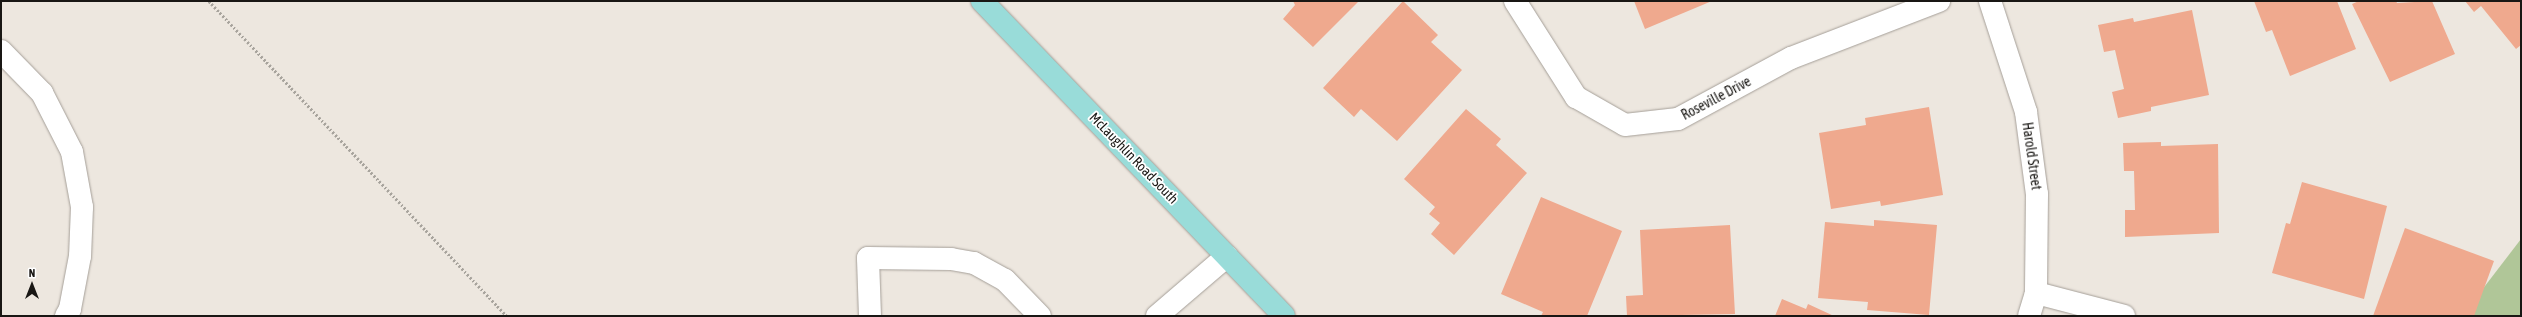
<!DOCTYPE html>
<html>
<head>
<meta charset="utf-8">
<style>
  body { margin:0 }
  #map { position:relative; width:2522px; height:317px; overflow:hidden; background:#ede7df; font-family:"Asap Condensed",sans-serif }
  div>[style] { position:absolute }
  .green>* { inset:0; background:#b0c698 }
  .building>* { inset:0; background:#efa98e }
  .path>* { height:2.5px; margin-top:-1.25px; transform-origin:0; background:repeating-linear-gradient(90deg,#a8a49d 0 2px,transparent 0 4px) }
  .roads { filter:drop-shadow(0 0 1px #a59f98) drop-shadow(0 0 1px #a59f98) }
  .minor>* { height:22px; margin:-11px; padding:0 11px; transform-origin:11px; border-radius:11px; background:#fff }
  .major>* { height:22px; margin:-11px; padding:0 11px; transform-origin:11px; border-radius:11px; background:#99dcd9 }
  span { translate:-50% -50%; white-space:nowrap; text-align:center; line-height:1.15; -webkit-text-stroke:3.5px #fff; paint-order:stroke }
  .street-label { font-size:14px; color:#191714 }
  .frame { position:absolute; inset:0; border:2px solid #191714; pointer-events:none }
  .north { position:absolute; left:12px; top:265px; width:40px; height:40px; -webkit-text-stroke:3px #fff; paint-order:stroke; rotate:0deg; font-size:11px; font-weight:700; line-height:16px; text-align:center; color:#191714 }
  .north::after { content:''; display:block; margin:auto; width:14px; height:18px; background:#191714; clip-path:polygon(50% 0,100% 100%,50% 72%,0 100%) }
</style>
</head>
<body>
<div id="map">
  <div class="green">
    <i style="clip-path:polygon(2521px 239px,2521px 316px,2462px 316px)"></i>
  </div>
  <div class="building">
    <i style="clip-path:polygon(1293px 1px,1359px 1px,1313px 47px,1283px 19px,1295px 5px)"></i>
    <i style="clip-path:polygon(1403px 1px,1438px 35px,1431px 42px,1462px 70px,1397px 141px,1361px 109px,1354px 117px,1323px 88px)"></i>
    <i style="clip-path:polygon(1634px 1px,1712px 1px,1645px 29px)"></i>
    <i style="clip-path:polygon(2254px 1px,2337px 1px,2356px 49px,2290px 76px,2272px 30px,2266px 32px)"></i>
    <i style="clip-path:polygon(2359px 1px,2396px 1px,2397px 3px,2432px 1px,2455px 54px,2390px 82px,2352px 4px)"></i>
    <i style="clip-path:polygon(2465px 1px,2521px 1px,2521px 45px,2516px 49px,2481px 6px,2474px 12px)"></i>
    <i style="clip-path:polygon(2192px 10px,2209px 95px,2151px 107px,2151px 111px,2118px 118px,2112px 92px,2124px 89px,2115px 50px,2104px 52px,2098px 25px,2133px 18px,2134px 22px)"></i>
    <i style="clip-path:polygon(1929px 107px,1943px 195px,1881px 206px,1880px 201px,1831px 209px,1819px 133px,1866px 125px,1865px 118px)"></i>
    <i style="clip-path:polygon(1466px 109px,1501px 139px,1496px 145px,1527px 173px,1454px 255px,1431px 234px,1440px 223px,1429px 214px,1435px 207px,1404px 179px)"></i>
    <i style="clip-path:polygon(2161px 142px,2161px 146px,2218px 144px,2219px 233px,2125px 237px,2125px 210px,2135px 210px,2134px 171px,2124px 171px,2123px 143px)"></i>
    <i style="clip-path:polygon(2302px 182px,2387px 206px,2364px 299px,2272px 273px,2286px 223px,2290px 224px)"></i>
    <i style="clip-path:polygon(1541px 197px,1622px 231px,1587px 316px,1541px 316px,1543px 312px,1501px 294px)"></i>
    <i style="clip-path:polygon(1874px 220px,1937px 225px,1929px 315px,1867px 310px,1868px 302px,1818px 298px,1825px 222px,1874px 226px)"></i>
    <i style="clip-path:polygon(1730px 225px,1735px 314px,1627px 316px,1626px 296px,1643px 295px,1640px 230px)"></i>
    <i style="clip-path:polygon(2405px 228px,2494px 261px,2474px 316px,2373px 316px)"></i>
    <i style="clip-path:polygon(1782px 299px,1806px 309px,1808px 304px,1834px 316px,1775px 316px)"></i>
  </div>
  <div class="path">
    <i style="left:209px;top:1px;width:434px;rotate:46.6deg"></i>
  </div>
  <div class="roads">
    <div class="minor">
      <i style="left:1515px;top:1px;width:114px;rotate:57.6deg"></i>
      <i style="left:1576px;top:97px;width:56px;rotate:29.7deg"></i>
      <i style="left:1625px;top:125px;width:53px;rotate:-6.5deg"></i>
      <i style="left:1678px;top:119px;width:128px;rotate:-28.4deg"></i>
      <i style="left:1791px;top:58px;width:159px;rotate:-21.1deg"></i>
      <i style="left:1990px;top:1px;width:117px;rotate:72deg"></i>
      <i style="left:2026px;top:112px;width:83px;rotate:82.4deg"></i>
      <i style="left:2037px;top:194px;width:99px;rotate:90.6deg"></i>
      <i style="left:2036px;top:293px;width:24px;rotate:107deg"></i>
      <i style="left:1px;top:51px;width:59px;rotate:45.7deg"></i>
      <i style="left:42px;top:93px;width:66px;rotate:63deg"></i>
      <i style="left:72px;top:152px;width:56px;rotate:79.7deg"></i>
      <i style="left:82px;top:207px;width:49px;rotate:92.3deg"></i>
      <i style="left:80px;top:256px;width:54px;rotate:100.7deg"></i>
      <i style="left:70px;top:309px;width:8px;rotate:120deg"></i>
      <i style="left:2036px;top:293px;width:91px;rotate:14.6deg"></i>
      <i style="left:870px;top:316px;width:58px;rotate:-92deg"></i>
      <i style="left:868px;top:258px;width:83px;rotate:0.7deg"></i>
      <i style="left:951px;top:259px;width:23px;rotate:10deg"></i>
      <i style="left:974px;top:263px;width:35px;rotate:29deg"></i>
      <i style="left:1005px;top:280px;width:50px;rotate:45.8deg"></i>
      <i style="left:1157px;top:316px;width:92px;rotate:-40.6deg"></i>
    </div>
    <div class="major">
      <i style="left:982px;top:1px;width:436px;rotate:46.2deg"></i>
    </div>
  </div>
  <div class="street-label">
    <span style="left:1716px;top:98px;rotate:-28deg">Roseville Drive</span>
    <span style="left:2032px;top:156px;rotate:82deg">Harold Street</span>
    <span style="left:1134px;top:158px;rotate:46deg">McLaughlin Road South</span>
  </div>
  <div class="frame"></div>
  <div class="north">N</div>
</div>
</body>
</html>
